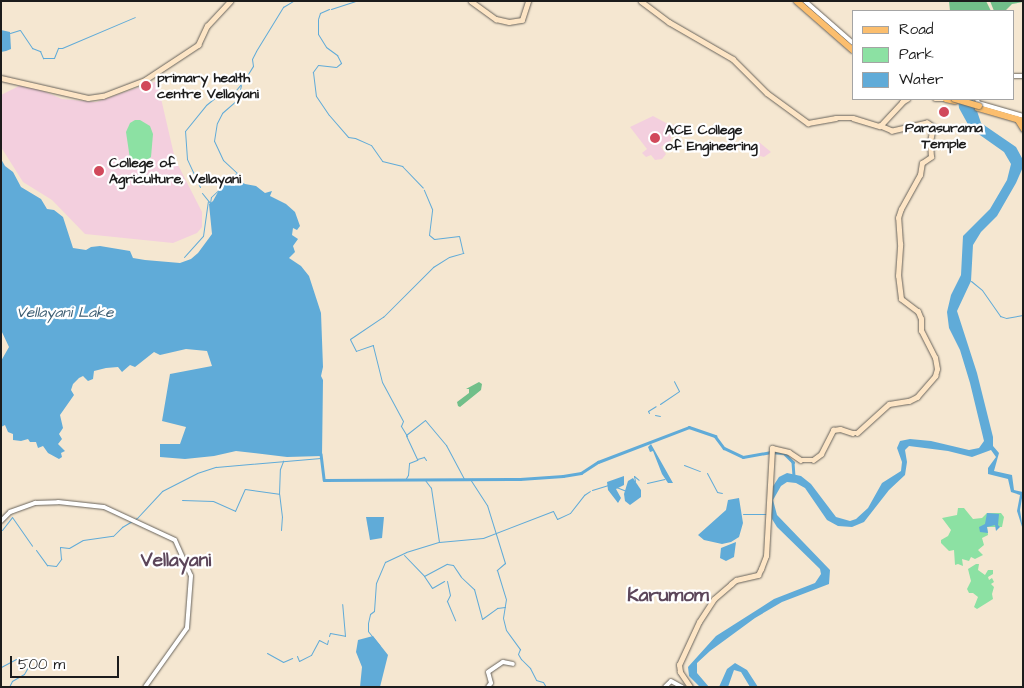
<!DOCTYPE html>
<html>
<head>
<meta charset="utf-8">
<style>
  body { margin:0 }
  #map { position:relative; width:1024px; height:688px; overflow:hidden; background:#f5e7d1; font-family:"Architects Daughter",sans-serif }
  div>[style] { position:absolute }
  .built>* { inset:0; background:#f3cfde }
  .green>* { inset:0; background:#8ce1a3 }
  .forest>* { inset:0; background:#71bf89 }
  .water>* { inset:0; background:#60abd8 }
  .stream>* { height:1px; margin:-0.5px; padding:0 0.5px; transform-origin:0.5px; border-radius:0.5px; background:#60abd8 }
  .canal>* { height:2.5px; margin:-1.25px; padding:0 1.25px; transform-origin:1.25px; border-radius:1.25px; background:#60abd8 }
  .roads { filter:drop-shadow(0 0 1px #68635b) drop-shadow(0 0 1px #68635b) }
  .tertiary>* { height:4px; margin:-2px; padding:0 2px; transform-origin:2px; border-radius:2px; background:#fff }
  .secondary>* { height:4.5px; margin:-2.25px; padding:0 2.25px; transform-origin:2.25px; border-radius:2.25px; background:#fde5c5 }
  .primary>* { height:5px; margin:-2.5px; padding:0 2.5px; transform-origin:2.5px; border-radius:2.5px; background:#fbbe6e }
  .trunk>* { height:5.5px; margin:-2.75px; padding:0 2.75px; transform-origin:2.75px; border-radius:2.75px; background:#fbbe6e }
  .bridges { filter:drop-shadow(0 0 1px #68635b) drop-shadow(0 0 1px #68635b) }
  .trunk-bridge>* { height:5.5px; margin:-2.75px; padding:0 2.75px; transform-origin:2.75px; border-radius:2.75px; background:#fbbe6e }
  .dots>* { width:14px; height:14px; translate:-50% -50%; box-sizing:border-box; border:2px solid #fff; border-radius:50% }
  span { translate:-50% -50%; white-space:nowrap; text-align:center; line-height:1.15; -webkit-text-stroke:4.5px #fff; paint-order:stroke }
  .poi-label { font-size:14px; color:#1c1c1c; font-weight:700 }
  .left { translate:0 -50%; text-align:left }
  .water-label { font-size:15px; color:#3b5c71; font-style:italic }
  .district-label { font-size:19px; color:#5c465a; font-weight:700 }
  .frame { position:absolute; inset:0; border:2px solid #1c1c1c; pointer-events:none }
  .legend { position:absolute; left:852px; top:10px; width:162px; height:90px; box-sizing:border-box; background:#fff; border:1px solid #a4a4a4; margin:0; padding:6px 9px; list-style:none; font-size:15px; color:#1c1c1c }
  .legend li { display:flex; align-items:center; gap:10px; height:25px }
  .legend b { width:25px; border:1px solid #a4a4a4 }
  .scale { position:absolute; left:10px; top:656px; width:109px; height:22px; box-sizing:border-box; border:2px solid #1c1c1c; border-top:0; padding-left:6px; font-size:15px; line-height:18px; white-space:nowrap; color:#1c1c1c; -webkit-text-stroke:4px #fff; paint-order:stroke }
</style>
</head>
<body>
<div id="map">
  <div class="built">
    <i style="clip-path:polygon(157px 81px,175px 159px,202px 212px,202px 227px,197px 233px,173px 243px,85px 234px,52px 200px,23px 182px,1px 147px,1px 95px,25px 83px,62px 99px,96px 102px)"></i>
    <i style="clip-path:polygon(653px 116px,668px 124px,676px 125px,681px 131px,671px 136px,671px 141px,661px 147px,666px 154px,662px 159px,655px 160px,651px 155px,646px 157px,642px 153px,647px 149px,630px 127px)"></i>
    <i style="clip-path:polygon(759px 142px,771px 152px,764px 157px,760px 156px,756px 159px,749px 151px)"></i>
  </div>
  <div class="green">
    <i style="clip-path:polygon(135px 120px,140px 120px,150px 126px,153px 134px,151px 157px,146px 161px,136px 161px,130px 159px,126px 132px,130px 123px)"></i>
    <i style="clip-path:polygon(958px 508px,964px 508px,973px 519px,982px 518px,987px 513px,1001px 513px,1004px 517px,1002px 527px,987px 527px,988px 535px,982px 538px,984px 545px,978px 550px,983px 555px,975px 559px,971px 557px,969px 561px,962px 559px,963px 566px,958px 564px,955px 565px,954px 550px,949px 551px,941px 543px,941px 540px,948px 536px,951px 530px,942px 518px,957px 515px)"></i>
    <i style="clip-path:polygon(976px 564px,979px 564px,978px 570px,985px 575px,988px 570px,993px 570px,993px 574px,988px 577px,989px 580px,992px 578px,994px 582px,991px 584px,994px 587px,992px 594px,993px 599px,977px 609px,974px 607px,978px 597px,973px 593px,969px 593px,967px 589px,971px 581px,968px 569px)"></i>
  </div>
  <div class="forest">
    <i style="clip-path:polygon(949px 1px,986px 1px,991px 11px,950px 11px)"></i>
    <i style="clip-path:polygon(990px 1px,1023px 1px,1023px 2px,1012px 4px,1005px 11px,994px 11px)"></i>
    <i style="clip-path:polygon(479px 382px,482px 384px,481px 390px,460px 407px,458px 406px,457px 402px,469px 393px,469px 389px,466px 389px)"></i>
  </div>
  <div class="water">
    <i style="clip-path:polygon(1px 30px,10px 32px,11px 49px,6px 51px,1px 52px)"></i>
    <i style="clip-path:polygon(958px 99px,973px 99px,981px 123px,1016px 147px,1023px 160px,1023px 167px,1016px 183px,997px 216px,981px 232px,973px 245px,971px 281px,957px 311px,977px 373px,993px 437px,993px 446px,999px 453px,994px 471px,1012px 475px,1014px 490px,1023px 492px,1020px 510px,1023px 530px,1017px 511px,1020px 495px,1011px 492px,1008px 479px,988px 474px,988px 468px,996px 457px,991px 450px,972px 457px,948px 451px,909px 446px,905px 450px,907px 462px,905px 475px,889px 490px,864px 522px,852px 527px,838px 526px,827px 520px,805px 488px,796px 483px,787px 482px,781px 486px,773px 500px,777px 515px,830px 570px,829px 584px,782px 602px,755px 618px,710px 651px,697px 663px,697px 673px,709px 687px,700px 687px,689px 676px,688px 667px,716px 636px,774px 599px,815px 583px,821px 574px,820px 569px,777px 527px,772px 519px,770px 510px,770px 491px,779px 477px,787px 473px,801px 476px,811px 484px,836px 517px,850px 521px,856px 519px,868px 508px,882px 483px,901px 471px,902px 462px,897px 448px,900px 441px,910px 439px,931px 441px,969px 450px,979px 448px,984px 441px,970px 383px,960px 350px,949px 328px,947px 312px,951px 295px,961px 275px,963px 236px,990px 209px,1007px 180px,1011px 164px,1004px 152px,970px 128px,959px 108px)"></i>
    <i style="clip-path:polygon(1px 159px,5px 166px,13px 172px,21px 187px,41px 199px,47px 209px,54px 210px,63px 217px,73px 248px,86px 250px,91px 247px,100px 246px,130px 251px,133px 258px,145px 260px,180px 263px,191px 259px,198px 253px,212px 234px,209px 204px,213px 201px,219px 190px,235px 177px,245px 184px,256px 186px,265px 193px,272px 191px,270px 196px,286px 204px,295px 212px,300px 226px,297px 230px,293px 228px,292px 235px,298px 239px,293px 246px,295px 252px,289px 258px,301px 266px,309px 276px,321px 313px,323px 367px,321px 376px,323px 380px,322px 456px,287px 457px,236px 451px,214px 456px,185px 459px,160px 457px,160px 444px,180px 444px,186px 427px,162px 421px,170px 374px,212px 366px,207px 351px,186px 349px,160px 355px,154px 352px,135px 367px,130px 365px,122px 372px,118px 367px,106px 368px,94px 371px,93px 379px,88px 381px,83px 376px,79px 378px,73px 384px,71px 390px,74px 395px,60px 415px,63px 428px,59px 434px,62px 439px,58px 444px,65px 451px,61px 453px,62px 457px,59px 459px,48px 453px,43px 446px,38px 448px,36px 442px,30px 442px,28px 439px,21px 441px,13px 440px,13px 434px,8px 432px,5px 425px,1px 427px,1px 361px,9px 347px,1px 330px)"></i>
    <i style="clip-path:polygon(651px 444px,673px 483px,668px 483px,662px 474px,653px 451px,650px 452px,648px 447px)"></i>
    <i style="clip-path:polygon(624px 476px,624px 485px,616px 489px,621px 498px,618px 503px,608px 490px,607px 482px)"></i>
    <i style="clip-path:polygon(633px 478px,641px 490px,641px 497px,630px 505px,625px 501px,624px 494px,628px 481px)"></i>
    <i style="clip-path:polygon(739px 498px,743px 523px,739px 537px,731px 542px,722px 544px,704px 540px,698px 535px,726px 510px,728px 500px)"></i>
    <i style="clip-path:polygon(987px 513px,999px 514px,998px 525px,1000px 527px,996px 531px,995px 525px,987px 527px,988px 533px,980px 532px,979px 527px,985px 524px)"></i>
    <i style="clip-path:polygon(366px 517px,384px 517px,382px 538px,370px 540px)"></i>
    <i style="clip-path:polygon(736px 542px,734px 557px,726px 561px,720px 558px,721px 548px)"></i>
    <i style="clip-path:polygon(373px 636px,388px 655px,380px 687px,360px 687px,362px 667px,356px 652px,358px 640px)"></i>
    <i style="clip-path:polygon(735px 663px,747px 670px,758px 687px,750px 687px,741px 672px,734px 670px,728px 687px,719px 687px,727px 669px)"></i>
  </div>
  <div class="stream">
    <i style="left:329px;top:9px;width:10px;rotate:156deg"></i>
    <i style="left:320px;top:13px;width:6px;rotate:108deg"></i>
    <i style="left:318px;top:19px;width:15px;rotate:90deg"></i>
    <i style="left:318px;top:34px;width:15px;rotate:58deg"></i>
    <i style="left:326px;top:47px;width:14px;rotate:36deg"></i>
    <i style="left:337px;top:55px;width:9px;rotate:63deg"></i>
    <i style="left:341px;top:63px;width:6px;rotate:141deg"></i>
    <i style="left:336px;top:67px;width:18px;rotate:-174deg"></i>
    <i style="left:318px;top:65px;width:9px;rotate:126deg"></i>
    <i style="left:313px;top:72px;width:24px;rotate:83deg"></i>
    <i style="left:316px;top:96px;width:23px;rotate:56deg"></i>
    <i style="left:329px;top:115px;width:29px;rotate:49deg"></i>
    <i style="left:348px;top:137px;width:7px;rotate:8deg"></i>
    <i style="left:355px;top:138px;width:17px;rotate:24deg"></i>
    <i style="left:371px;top:145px;width:19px;rotate:55deg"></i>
    <i style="left:382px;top:161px;width:21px;rotate:14deg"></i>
    <i style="left:402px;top:166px;width:30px;rotate:46deg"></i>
    <i style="left:331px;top:9px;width:25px;rotate:-18deg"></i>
    <i style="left:10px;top:33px;width:10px;rotate:-17deg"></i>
    <i style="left:20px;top:30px;width:22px;rotate:56deg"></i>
    <i style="left:32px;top:48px;width:9px;rotate:21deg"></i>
    <i style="left:40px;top:51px;width:8px;rotate:67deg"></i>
    <i style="left:43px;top:58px;width:11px"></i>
    <i style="left:54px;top:58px;width:11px;rotate:-68deg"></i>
    <i style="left:58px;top:48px;width:4px"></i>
    <i style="left:62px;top:48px;width:79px;rotate:-23deg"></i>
    <i style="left:243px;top:82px;width:19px;rotate:-58deg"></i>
    <i style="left:253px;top:66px;width:7px;rotate:-98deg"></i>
    <i style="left:252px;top:59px;width:9px;rotate:-63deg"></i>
    <i style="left:256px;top:51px;width:52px;rotate:-58.5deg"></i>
    <i style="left:283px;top:7px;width:12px;rotate:-31deg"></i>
    <i style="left:200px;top:187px;width:31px;rotate:-115deg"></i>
    <i style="left:187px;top:159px;width:28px;rotate:-94deg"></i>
    <i style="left:185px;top:131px;width:33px;rotate:-51deg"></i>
    <i style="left:206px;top:105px;width:19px;rotate:-39deg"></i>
    <i style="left:221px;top:93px;width:15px;rotate:-11deg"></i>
    <i style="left:236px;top:90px;width:8px;rotate:-50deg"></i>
    <i style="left:202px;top:193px;width:13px;rotate:51deg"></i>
    <i style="left:210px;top:203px;width:6px;rotate:-81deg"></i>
    <i style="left:211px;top:197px;width:35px;rotate:-43deg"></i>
    <i style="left:237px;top:173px;width:19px;rotate:-137deg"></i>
    <i style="left:223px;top:160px;width:21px;rotate:-115deg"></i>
    <i style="left:214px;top:141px;width:18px;rotate:-81deg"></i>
    <i style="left:217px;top:123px;width:11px;rotate:-63deg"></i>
    <i style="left:222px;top:113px;width:21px;rotate:-41deg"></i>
    <i style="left:238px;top:99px;width:14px;rotate:-78deg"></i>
    <i style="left:184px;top:257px;width:28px;rotate:-48deg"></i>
    <i style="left:203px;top:236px;width:35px;rotate:-82deg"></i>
    <i style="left:971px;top:281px;width:14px;rotate:39deg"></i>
    <i style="left:982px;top:290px;width:32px;rotate:55deg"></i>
    <i style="left:1000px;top:316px;width:6px;rotate:18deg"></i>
    <i style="left:1006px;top:318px;width:17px;rotate:-10deg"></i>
    <i style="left:660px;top:404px;width:23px;rotate:-34deg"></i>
    <i style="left:679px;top:391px;width:11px;rotate:-117deg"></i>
    <i style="left:649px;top:413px;width:2px;rotate:-117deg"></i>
    <i style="left:648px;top:411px;width:9px;rotate:-32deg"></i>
    <i style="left:655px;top:415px;width:5px;rotate:11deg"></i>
    <i style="left:407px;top:436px;width:12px;rotate:-121deg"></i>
    <i style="left:401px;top:426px;width:5px;rotate:-68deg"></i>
    <i style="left:403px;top:421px;width:44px;rotate:-118.3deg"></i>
    <i style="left:382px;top:382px;width:38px;rotate:-104deg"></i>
    <i style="left:373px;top:345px;width:18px;rotate:161deg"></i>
    <i style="left:356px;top:351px;width:13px;rotate:-117deg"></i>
    <i style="left:350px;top:339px;width:40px;rotate:-34deg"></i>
    <i style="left:383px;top:317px;width:71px;rotate:-45deg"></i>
    <i style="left:433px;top:267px;width:19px;rotate:-32deg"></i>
    <i style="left:449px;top:257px;width:15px;rotate:-16deg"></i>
    <i style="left:463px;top:253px;width:17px;rotate:-103deg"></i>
    <i style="left:459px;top:236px;width:25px;rotate:173deg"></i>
    <i style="left:434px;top:239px;width:6px;rotate:-141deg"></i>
    <i style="left:429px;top:235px;width:26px;rotate:-83deg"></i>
    <i style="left:432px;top:209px;width:21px;rotate:-113deg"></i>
    <i style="left:426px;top:460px;width:4px;rotate:-124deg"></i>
    <i style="left:424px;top:457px;width:7px;rotate:164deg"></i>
    <i style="left:417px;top:459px;width:26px;rotate:-115deg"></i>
    <i style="left:406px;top:435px;width:24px;rotate:-38deg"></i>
    <i style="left:425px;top:420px;width:33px;rotate:50deg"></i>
    <i style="left:446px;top:445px;width:38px;rotate:62deg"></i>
    <i style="left:684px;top:465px;width:17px;rotate:21deg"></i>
    <i style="left:707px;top:473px;width:21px;rotate:62deg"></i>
    <i style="left:717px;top:492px;width:5px;rotate:11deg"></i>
    <i style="left:470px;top:479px;width:31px;rotate:57deg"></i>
    <i style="left:487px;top:505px;width:61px;rotate:72.8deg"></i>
    <i style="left:505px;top:563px;width:11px;rotate:139deg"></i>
    <i style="left:497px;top:570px;width:30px;rotate:73deg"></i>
    <i style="left:506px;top:599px;width:19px;rotate:99deg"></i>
    <i style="left:503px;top:618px;width:12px;rotate:76deg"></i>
    <i style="left:506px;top:630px;width:24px;rotate:54deg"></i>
    <i style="left:520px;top:649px;width:5px;rotate:112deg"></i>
    <i style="left:518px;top:654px;width:6px;rotate:59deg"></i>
    <i style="left:521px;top:659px;width:13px;rotate:45deg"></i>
    <i style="left:530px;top:668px;width:13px;rotate:63deg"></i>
    <i style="left:536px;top:680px;width:7px;rotate:16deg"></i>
    <i style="left:543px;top:682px;width:6px;rotate:59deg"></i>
    <i style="left:405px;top:480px;width:6px;rotate:-59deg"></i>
    <i style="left:408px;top:475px;width:12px;rotate:-85deg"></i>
    <i style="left:409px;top:463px;width:9px;rotate:-21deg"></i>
    <i style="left:635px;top:481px;width:5px;rotate:-101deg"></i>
    <i style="left:634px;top:476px;width:6px;rotate:39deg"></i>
    <i style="left:647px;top:483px;width:18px;rotate:-13deg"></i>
    <i style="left:616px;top:487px;width:9px;rotate:21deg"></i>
    <i style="left:592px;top:490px;width:17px;rotate:-17deg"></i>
    <i style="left:182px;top:500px;width:31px;rotate:2deg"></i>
    <i style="left:213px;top:501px;width:24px;rotate:24deg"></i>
    <i style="left:235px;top:511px;width:24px;rotate:-66deg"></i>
    <i style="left:245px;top:489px;width:34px;rotate:8deg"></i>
    <i style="left:743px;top:514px;width:23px"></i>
    <i style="left:2px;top:530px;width:16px;rotate:-52deg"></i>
    <i style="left:12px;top:517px;width:35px;rotate:55deg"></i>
    <i style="left:281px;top:530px;width:13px;rotate:-86deg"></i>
    <i style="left:282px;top:517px;width:23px;rotate:-97deg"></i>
    <i style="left:279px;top:494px;width:25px;rotate:-88deg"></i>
    <i style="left:280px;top:469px;width:9px;rotate:-69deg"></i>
    <i style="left:439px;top:542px;width:44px;rotate:-5.2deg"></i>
    <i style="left:483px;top:538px;width:75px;rotate:-21.1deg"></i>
    <i style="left:553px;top:511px;width:9px;rotate:63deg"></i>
    <i style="left:557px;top:519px;width:14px;rotate:-25deg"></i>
    <i style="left:570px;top:513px;width:23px;rotate:-52deg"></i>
    <i style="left:584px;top:495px;width:7px;rotate:-34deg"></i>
    <i style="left:36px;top:550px;width:19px;rotate:54deg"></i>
    <i style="left:47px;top:565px;width:9px;rotate:6deg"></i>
    <i style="left:56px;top:566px;width:9px;rotate:-54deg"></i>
    <i style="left:61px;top:559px;width:12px;rotate:-95deg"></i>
    <i style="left:60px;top:547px;width:9px;rotate:6deg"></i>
    <i style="left:69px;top:548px;width:16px;rotate:-30deg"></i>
    <i style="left:83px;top:540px;width:30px;rotate:-8deg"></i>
    <i style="left:113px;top:536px;width:13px;rotate:-45deg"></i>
    <i style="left:122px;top:527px;width:17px;rotate:-31deg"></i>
    <i style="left:137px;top:518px;width:37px;rotate:-47deg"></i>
    <i style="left:162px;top:491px;width:39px;rotate:-27deg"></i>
    <i style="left:197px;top:473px;width:20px;rotate:-18deg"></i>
    <i style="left:216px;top:467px;width:105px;rotate:-4.9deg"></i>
    <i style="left:404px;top:555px;width:29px;rotate:46deg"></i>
    <i style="left:424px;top:576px;width:26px;rotate:-28deg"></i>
    <i style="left:447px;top:564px;width:6px;rotate:9deg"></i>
    <i style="left:453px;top:565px;width:14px;rotate:56deg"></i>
    <i style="left:461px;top:577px;width:18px;rotate:43deg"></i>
    <i style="left:474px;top:589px;width:31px;rotate:75deg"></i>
    <i style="left:482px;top:619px;width:19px;rotate:-36deg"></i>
    <i style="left:497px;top:608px;width:8px;rotate:-7deg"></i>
    <i style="left:424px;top:576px;width:14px;rotate:56deg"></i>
    <i style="left:432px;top:588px;width:14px;rotate:-30deg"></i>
    <i style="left:447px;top:581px;width:14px;rotate:78deg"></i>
    <i style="left:450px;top:595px;width:7px;rotate:117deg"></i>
    <i style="left:447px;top:601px;width:21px;rotate:67deg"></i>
    <i style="left:329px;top:636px;width:3px;rotate:-72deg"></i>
    <i style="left:330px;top:633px;width:15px;rotate:11deg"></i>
    <i style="left:345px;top:636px;width:32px;rotate:-95deg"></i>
    <i style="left:380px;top:646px;width:19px;rotate:-129deg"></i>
    <i style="left:368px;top:631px;width:8px;rotate:-90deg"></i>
    <i style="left:368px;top:623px;width:9px;rotate:-77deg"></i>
    <i style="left:370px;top:614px;width:5px;rotate:-37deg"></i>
    <i style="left:374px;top:611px;width:28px;rotate:-86deg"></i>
    <i style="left:376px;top:583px;width:23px;rotate:-67deg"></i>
    <i style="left:385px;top:562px;width:23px;rotate:-25deg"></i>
    <i style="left:406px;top:552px;width:34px;rotate:-17deg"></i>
    <i style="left:439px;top:542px;width:55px;rotate:-98.4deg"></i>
    <i style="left:431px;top:488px;width:10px;rotate:-127deg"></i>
    <i style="left:267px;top:653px;width:18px;rotate:29deg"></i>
    <i style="left:283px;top:662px;width:10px;rotate:-24deg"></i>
    <i style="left:297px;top:656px;width:5px;rotate:68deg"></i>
    <i style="left:299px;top:661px;width:13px;rotate:-27deg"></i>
    <i style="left:311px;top:655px;width:17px;rotate:-62deg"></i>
    <i style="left:319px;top:640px;width:9px;rotate:27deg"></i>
    <i style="left:327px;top:644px;width:4px;rotate:-76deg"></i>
    <i style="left:1px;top:667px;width:17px;rotate:-28deg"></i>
    <i style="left:16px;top:659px;width:5px"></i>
    <i style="left:21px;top:659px;width:11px;rotate:49deg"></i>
    <i style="left:28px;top:667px;width:8px;rotate:120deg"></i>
    <i style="left:24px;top:674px;width:14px;rotate:150deg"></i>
    <i style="left:12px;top:681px;width:7px;rotate:117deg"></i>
  </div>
  <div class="canal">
    <i style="left:321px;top:454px;width:26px;rotate:83deg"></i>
    <i style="left:324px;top:480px;width:196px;rotate:-0.3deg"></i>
    <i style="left:520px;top:479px;width:43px;rotate:-4deg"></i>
    <i style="left:563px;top:476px;width:18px;rotate:-9deg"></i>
    <i style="left:581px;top:473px;width:20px;rotate:-33deg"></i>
    <i style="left:598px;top:462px;width:97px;rotate:-21deg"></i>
    <i style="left:689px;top:427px;width:28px;rotate:19deg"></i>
    <i style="left:715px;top:436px;width:15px;rotate:53deg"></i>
    <i style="left:724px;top:448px;width:21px;rotate:25deg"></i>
    <i style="left:743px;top:457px;width:27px;rotate:-10deg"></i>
    <i style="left:770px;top:452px;width:14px;rotate:4deg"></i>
    <i style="left:784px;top:453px;width:13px;rotate:45deg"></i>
    <i style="left:793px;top:462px;width:15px;rotate:86deg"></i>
  </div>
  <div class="roads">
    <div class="tertiary">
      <i style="left:805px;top:1px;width:64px;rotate:41.2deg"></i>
      <i style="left:1013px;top:76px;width:10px"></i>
      <i style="left:977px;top:99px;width:4px;rotate:76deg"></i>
      <i style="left:978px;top:103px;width:47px;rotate:16.1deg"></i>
      <i style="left:1px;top:521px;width:13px;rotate:-45deg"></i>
      <i style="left:10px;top:512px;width:27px;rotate:-20deg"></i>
      <i style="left:35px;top:503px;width:23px;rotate:-2deg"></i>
      <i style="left:58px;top:502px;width:46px;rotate:6.2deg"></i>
      <i style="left:104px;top:507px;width:78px;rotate:24.9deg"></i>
      <i style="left:175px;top:540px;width:39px;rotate:66deg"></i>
      <i style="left:191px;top:576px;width:52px;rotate:94.4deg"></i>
      <i style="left:187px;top:628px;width:72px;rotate:125.4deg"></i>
      <i style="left:488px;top:687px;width:5px;rotate:-53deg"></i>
      <i style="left:491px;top:683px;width:11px;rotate:-105deg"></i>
      <i style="left:488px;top:672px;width:18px;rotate:-34deg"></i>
      <i style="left:503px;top:662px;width:10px;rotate:11deg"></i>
      <i style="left:665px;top:687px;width:8px;rotate:-45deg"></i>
      <i style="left:671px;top:681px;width:13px;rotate:29deg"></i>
    </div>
    <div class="secondary">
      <i style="left:471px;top:1px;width:31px;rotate:36deg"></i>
      <i style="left:496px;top:19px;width:13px;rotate:13deg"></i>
      <i style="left:509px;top:22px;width:13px;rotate:-9deg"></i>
      <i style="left:522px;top:20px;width:20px;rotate:-72deg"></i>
      <i style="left:641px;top:1px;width:35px;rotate:37deg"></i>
      <i style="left:669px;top:22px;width:74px;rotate:30deg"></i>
      <i style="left:733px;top:59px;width:48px;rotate:45deg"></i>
      <i style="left:767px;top:93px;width:51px;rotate:36.2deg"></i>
      <i style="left:808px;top:123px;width:28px;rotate:-10deg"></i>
      <i style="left:836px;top:118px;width:17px"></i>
      <i style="left:853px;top:118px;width:28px;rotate:17deg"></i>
      <i style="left:880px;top:126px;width:33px;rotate:-47deg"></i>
      <i style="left:902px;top:102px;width:6px;rotate:-31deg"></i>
      <i style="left:1px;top:78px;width:89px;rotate:12.9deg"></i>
      <i style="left:88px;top:98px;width:15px;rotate:-8deg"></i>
      <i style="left:103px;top:96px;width:45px;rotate:-20.9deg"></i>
      <i style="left:145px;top:80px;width:64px;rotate:-33.4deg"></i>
      <i style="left:198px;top:45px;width:21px;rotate:-65deg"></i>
      <i style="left:207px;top:26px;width:34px;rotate:-47deg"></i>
      <i style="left:935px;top:99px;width:11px"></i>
      <i style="left:690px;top:687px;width:18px;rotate:-124deg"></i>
      <i style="left:680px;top:672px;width:7px;rotate:-98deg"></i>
      <i style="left:679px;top:665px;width:47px;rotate:-65.1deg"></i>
      <i style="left:699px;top:622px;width:27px;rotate:-57deg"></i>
      <i style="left:714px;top:599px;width:23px;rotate:-41deg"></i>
      <i style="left:731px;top:584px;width:6px;rotate:-39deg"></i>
      <i style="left:736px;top:580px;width:23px;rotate:-13deg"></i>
      <i style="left:758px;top:575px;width:7px;rotate:-63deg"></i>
      <i style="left:761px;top:569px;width:14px;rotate:-69deg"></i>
      <i style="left:766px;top:556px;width:108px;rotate:-86.8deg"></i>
      <i style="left:772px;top:448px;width:17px;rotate:13deg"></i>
      <i style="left:789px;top:452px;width:14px;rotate:34deg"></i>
      <i style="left:801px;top:460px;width:12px"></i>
      <i style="left:813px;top:460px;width:10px;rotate:-37deg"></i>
      <i style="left:821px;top:454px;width:27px;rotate:-63deg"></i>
      <i style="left:833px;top:430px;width:7px;rotate:-8deg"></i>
      <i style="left:840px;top:429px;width:13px;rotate:18deg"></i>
      <i style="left:852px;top:433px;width:5px"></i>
      <i style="left:857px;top:433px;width:43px;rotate:-42.2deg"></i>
      <i style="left:889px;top:404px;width:20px;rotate:-9deg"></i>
      <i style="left:909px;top:401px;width:9px;rotate:-27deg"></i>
      <i style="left:917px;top:397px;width:28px;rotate:-49deg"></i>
      <i style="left:935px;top:376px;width:7px;rotate:-74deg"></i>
      <i style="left:937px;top:369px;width:11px;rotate:-100deg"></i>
      <i style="left:935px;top:358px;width:30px;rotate:-117deg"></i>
      <i style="left:921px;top:331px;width:12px;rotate:-90deg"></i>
      <i style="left:921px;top:319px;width:8px;rotate:-113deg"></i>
      <i style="left:918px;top:312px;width:21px;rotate:-143deg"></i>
      <i style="left:901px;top:299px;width:23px;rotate:-97deg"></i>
      <i style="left:898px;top:276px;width:32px;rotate:-86deg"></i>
      <i style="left:900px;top:244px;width:26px;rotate:-94deg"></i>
      <i style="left:898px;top:218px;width:9px;rotate:-72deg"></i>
      <i style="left:901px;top:209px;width:39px;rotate:-61deg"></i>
      <i style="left:920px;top:175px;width:12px;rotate:-81deg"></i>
      <i style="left:922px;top:163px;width:11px;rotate:-34deg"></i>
      <i style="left:931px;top:157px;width:15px;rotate:-94deg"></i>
      <i style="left:930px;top:142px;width:15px;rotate:-79deg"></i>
      <i style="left:933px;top:127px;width:7px;rotate:-146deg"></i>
      <i style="left:927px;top:123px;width:36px;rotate:167deg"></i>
      <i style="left:892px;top:131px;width:13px;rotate:-157deg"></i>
    </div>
    <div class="primary">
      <i style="left:1016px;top:118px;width:13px;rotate:58deg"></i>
    </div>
    <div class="trunk">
      <i style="left:797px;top:1px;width:74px;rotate:41.2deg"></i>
      <i style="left:946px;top:99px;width:9px;rotate:13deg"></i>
      <i style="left:978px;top:108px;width:47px;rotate:16.1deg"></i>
    </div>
  </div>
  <div class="bridges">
    <div class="trunk-bridge">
      <i style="left:955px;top:99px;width:25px;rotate:16deg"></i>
    </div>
  </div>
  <div class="dots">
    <i style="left:146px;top:86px;background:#d1495b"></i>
    <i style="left:944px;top:112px;background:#d1495b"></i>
    <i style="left:655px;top:138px;background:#d1495b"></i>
    <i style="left:99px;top:171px;background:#d1495b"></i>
  </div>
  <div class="poi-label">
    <span class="left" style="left:157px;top:86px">primary health<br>centre Vellayani</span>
    <span style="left:944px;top:136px">Parasurama<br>Temple</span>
    <span class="left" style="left:665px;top:138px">ACE College<br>of Engineering</span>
    <span class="left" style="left:109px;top:171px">College of<br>Agriculture, Vellayani</span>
  </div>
  <div class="water-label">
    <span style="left:65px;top:313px">Vellayani Lake</span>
  </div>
  <div class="district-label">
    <span style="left:176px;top:561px">Vellayani</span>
    <span style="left:668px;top:596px">Karumom</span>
  </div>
  <div class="frame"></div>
  <ul class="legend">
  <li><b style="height:6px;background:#fbbe6e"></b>Road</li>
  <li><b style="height:14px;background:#8ce1a3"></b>Park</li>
  <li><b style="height:14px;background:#60abd8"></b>Water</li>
  </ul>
  <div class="scale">500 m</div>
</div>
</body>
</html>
